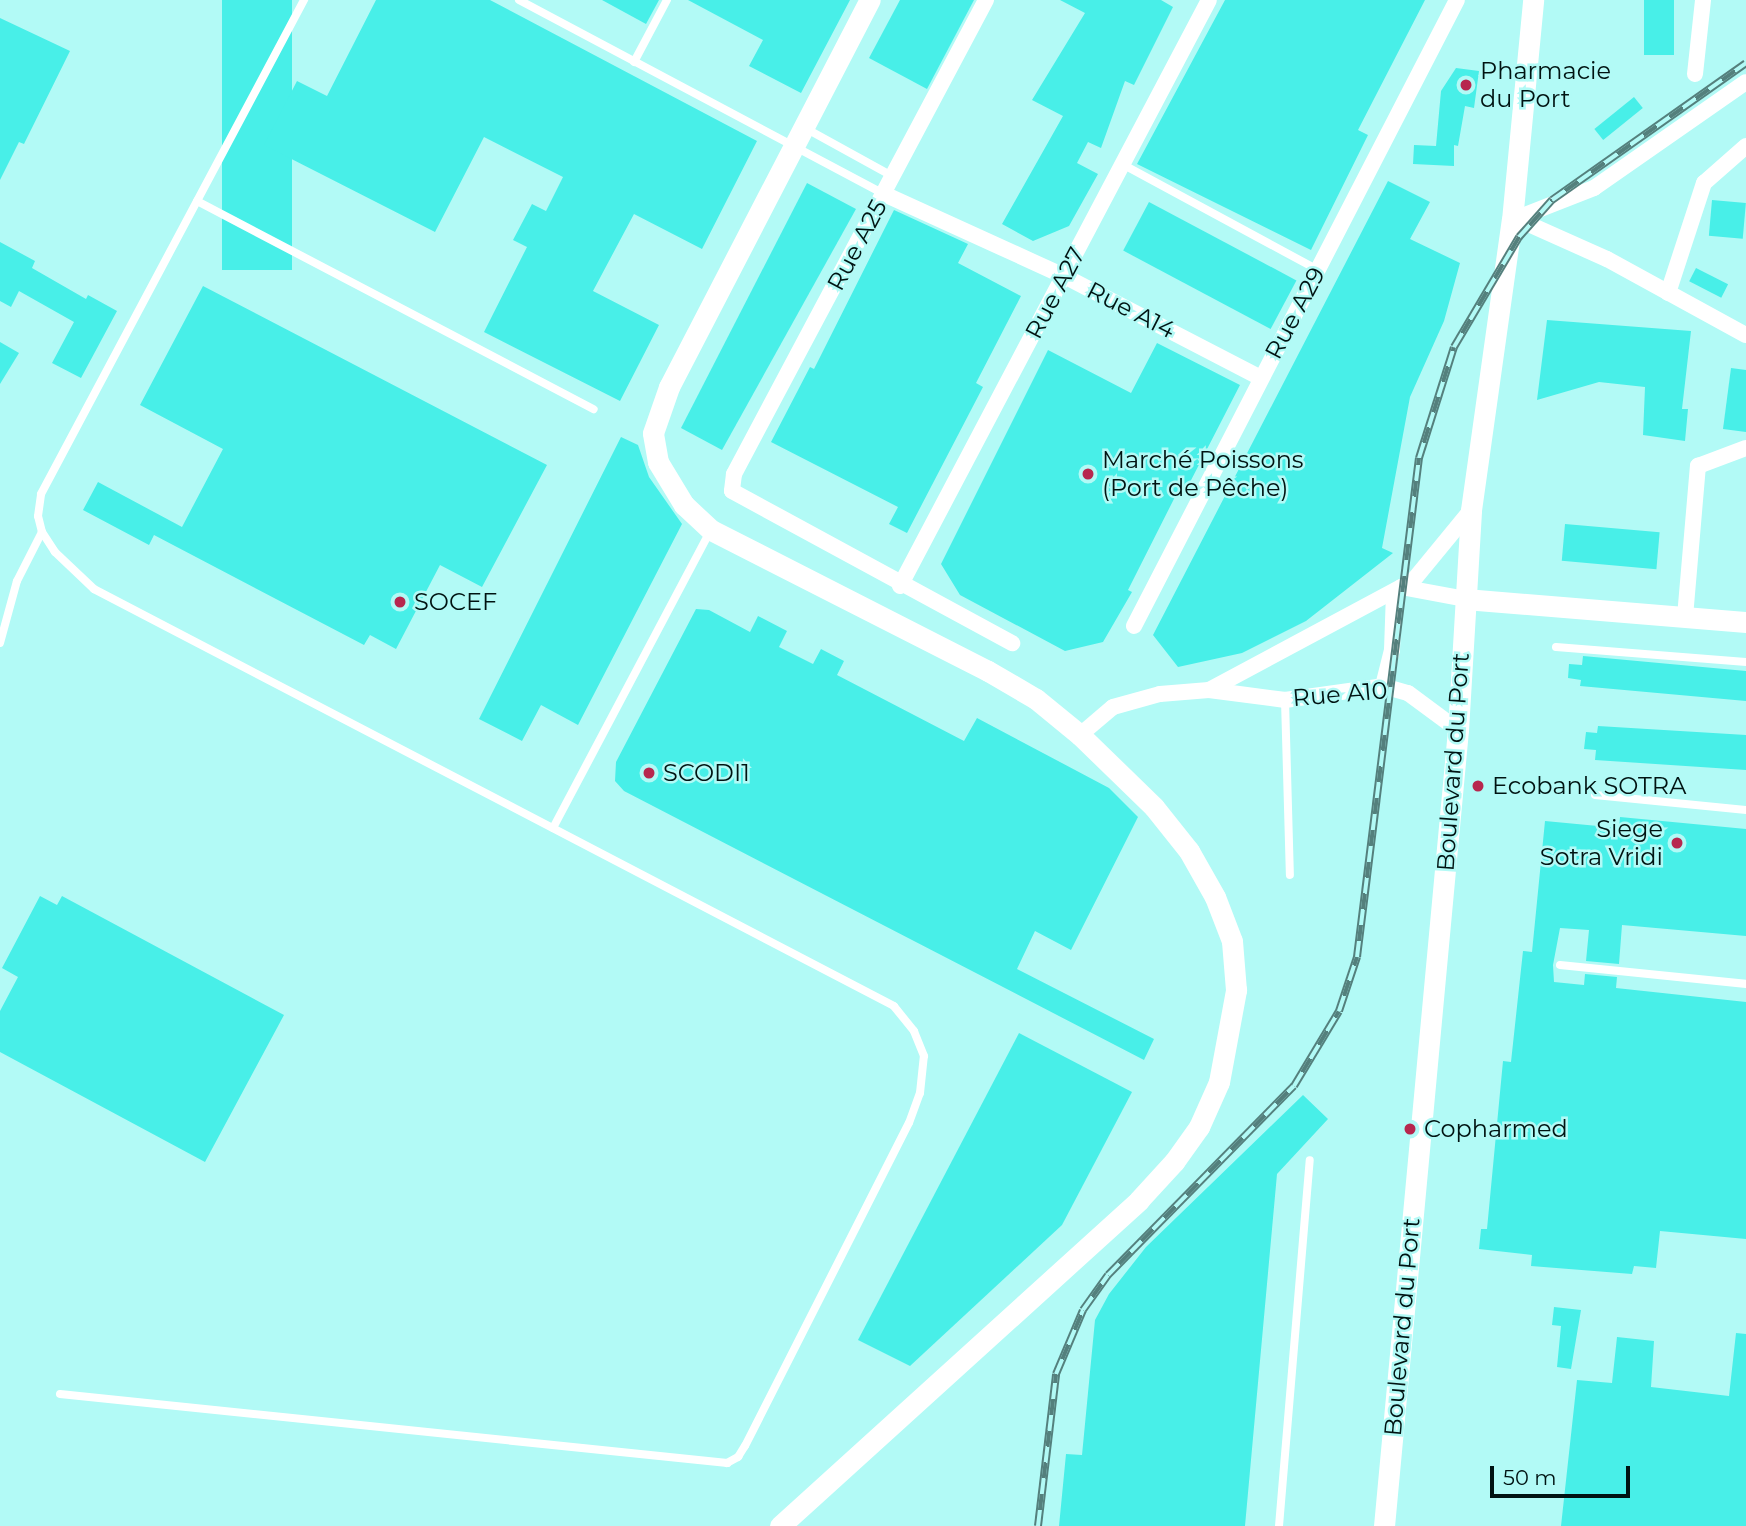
<!DOCTYPE html>
<html>
<head>
<meta charset="utf-8">
<style>
  body { margin:0 }
  #map { position:relative; width:1746px; height:1526px; overflow:hidden; background:#b2faf6; font-family:Montserrat,sans-serif }
  div>[style] { position:absolute }
  .building>* { inset:0; background:#48efe8; transform-origin:0 0 }
  .lane>* { height:8px; margin:-4px; padding:0 4px; transform-origin:4px; border-radius:4px; background:#fff }
  .street>* { height:16px; margin:-8px; padding:0 8px; transform-origin:8px; border-radius:8px; background:#fff }
  .secondary>* { height:21px; margin:-10.5px; padding:0 10.5px; transform-origin:10.5px; border-radius:10.5px; background:#fff }
  .rail>* { height:8px; margin-top:-4px; transform-origin:0; background:repeating-linear-gradient(90deg,#b2faf6 0 16px,#54807d 0 32px); box-sizing:border-box; border-block:2px solid #54807d }
  .dots>* { width:19px; height:19px; translate:-50% -50%; box-sizing:border-box; border:4px solid #b2faf6; border-radius:50% }
  span { translate:-50% -50%; white-space:nowrap; text-align:center; line-height:1.15; -webkit-text-stroke:5px #b2faf6; paint-order:stroke }
  .poi-label { font-size:24px; color:#001312 }
  .left { translate:0 -50%; text-align:left }
  .right { translate:-100% -50%; text-align:right }
  .street-label { font-size:24px; color:#001312 }
  .scale { position:absolute; left:1490px; top:1466px; width:140px; height:32px; box-sizing:border-box; border:4px solid #001312; border-top:0; padding-left:9px; font-size:21px; line-height:24px; white-space:nowrap; color:#001312; -webkit-text-stroke:5px #b2faf6; paint-order:stroke }
</style>
</head>
<body>
<div id="map">
  <div class="building">
    <i style="left:222px;top:0;width:70px;height:270px"></i>
    <i style="clip-path:polygon(376px 0,490px 0,757px 141px,702px 249px,634px 214px,593px 291px,659px 325px,620px 401px,484px 332px,527px 247px,513px 240px,532px 204px,546px 211px,563px 177px,484px 137px,435px 232px,264px 145px,297px 81px,327px 96px)"></i>
    <i style="clip-path:polygon(602px 0,659px 0,646px 24px)"></i>
    <i style="clip-path:polygon(688px 0,850px 0,801px 93px,749px 66px,763px 40px)"></i>
    <i style="clip-path:polygon(900px 0,974px 0,927px 89px,869px 58px)"></i>
    <i style="clip-path:polygon(1060px 0,1161px 0,1173px 7px,1134px 85px,1125px 81px,1101px 148px,1088px 142px,1077px 163px,1098px 174px,1069px 226px,1033px 241px,1002px 224px,1063px 116px,1032px 100px,1085px 13px)"></i>
    <i style="clip-path:polygon(1225px 0,1425px 0,1358px 130px,1368px 135px,1311px 250px,1137px 164px)"></i>
    <i style="left:1644px;top:0;width:30px;height:55px"></i>
    <i style="clip-path:polygon(0 18px,70px 51px,24px 144px,19px 142px,0 180px)"></i>
    <i style="clip-path:polygon(1456px 68px,1479px 71px,1474px 108px,1465px 106px,1458px 146px,1454px 145px,1454px 166px,1413px 164px,1414px 145px,1436px 146px,1441px 91px)"></i>
    <i style="left:1634px;top:97px;width:14px;height:51px;rotate:51deg"></i>
    <i style="clip-path:polygon(1388px 181px,1430px 202px,1410px 239px,1460px 263px,1444px 321px,1410px 397px,1382px 548px,1393px 553px,1306px 621px,1242px 653px,1178px 667px,1153px 635px)"></i>
    <i style="clip-path:polygon(807px 183px,856px 209px,722px 450px,681px 428px)"></i>
    <i style="left:1712px;top:200px;width:34px;height:36px;rotate:5deg"></i>
    <i style="left:1149px;top:202px;width:167px;height:55px;rotate:28deg"></i>
    <i style="clip-path:polygon(894px 210px,968px 244px,958px 263px,1021px 296px,976px 383px,983px 387px,907px 533px,889px 524px,898px 507px,771px 442px,810px 367px,814px 369px)"></i>
    <i style="clip-path:polygon(0 242px,35px 261px,32px 268px,86px 299px,88px 295px,117px 311px,81px 378px,52px 363px,74px 322px,19px 291px,11px 307px,0 301px)"></i>
    <i style="left:1696px;top:268px;width:36px;height:15px;rotate:27deg"></i>
    <i style="clip-path:polygon(203px 286px,547px 465px,482px 587px,440px 565px,396px 649px,370px 635px,364px 645px,154px 535px,149px 545px,83px 510px,98px 482px,182px 527px,223px 449px,140px 405px)"></i>
    <i style="clip-path:polygon(1547px 320px,1691px 331px,1682px 409px,1688px 409px,1685px 441px,1643px 435px,1645px 387px,1599px 382px,1537px 400px)"></i>
    <i style="clip-path:polygon(0 342px,19px 353px,0 384px)"></i>
    <i style="clip-path:polygon(1157px 343px,1240px 385px,1187px 488px,1181px 485px,1128px 590px,1132px 592px,1103px 642px,1065px 651px,960px 595px,941px 564px,1048px 350px,1131px 393px)"></i>
    <i style="clip-path:polygon(1731px 368px,1746px 370px,1746px 432px,1723px 429px)"></i>
    <i style="clip-path:polygon(621px 437px,638px 445px,649px 477px,682px 524px,578px 725px,541px 705px,522px 741px,479px 719px)"></i>
    <i style="left:1565px;top:524px;width:95px;height:37px;rotate:5deg"></i>
    <i style="clip-path:polygon(696px 609px,709px 610px,750px 632px,758px 616px,787px 631px,779px 647px,813px 664px,821px 649px,844px 661px,837px 675px,964px 741px,977px 718px,1109px 788px,1138px 817px,1071px 950px,1035px 931px,1017px 969px,1154px 1039px,1144px 1060px,624px 791px,615px 781px,616px 762px)"></i>
    <i style="clip-path:polygon(1583px 656px,1746px 671px,1746px 701px,1580px 686px,1581px 680px,1568px 678px,1569px 664px,1582px 665px)"></i>
    <i style="clip-path:polygon(1598px 726px,1746px 735px,1746px 770px,1595px 760px,1596px 750px,1584px 749px,1586px 732px,1597px 733px)"></i>
    <i style="clip-path:polygon(1620px 817px,1746px 829px,1746px 936px,1622px 925px,1619px 964px,1586px 961px,1589px 930px,1560px 928px,1553px 965px,1554px 982px,1584px 985px,1585px 974px,1617px 977px,1616px 988px,1746px 1002px,1746px 1239px,1660px 1231px,1656px 1268px,1634px 1266px,1632px 1274px,1531px 1266px,1532px 1255px,1479px 1249px,1481px 1229px,1487px 1229px,1503px 1061px,1511px 1062px,1523px 951px,1532px 952px,1545px 821px,1619px 828px)"></i>
    <i style="clip-path:polygon(40px 896px,57px 905px,62px 896px,284px 1015px,205px 1162px,0 1052px,0 1011px,18px 977px,2px 968px)"></i>
    <i style="clip-path:polygon(1019px 1033px,1132px 1092px,1062px 1225px,910px 1366px,858px 1340px)"></i>
    <i style="clip-path:polygon(1303px 1095px,1328px 1119px,1277px 1174px,1245px 1526px,1059px 1526px,1066px 1454px,1082px 1455px,1095px 1320px,1109px 1294px,1146px 1247px)"></i>
    <i style="clip-path:polygon(1554px 1307px,1581px 1310px,1571px 1369px,1557px 1367px,1561px 1326px,1552px 1325px)"></i>
    <i style="clip-path:polygon(1736px 1333px,1746px 1334px,1746px 1526px,1561px 1526px,1577px 1380px,1612px 1383px,1617px 1337px,1654px 1341px,1651px 1387px,1729px 1396px)"></i>
  </div>
  <div class="lane">
    <i style="left:519px;top:0;width:413px;rotate:28deg"></i>
    <i style="left:634px;top:62px;width:70px;rotate:-62deg"></i>
    <i style="left:805px;top:128px;width:99px;rotate:28.9deg"></i>
    <i style="left:1122px;top:164px;width:223px;rotate:28.4deg"></i>
    <i style="left:197px;top:201px;width:448px;rotate:27.7deg"></i>
    <i style="left:0;top:643px;width:64px;rotate:-74.7deg"></i>
    <i style="left:17px;top:581px;width:55px;rotate:-63deg"></i>
    <i style="left:1556px;top:647px;width:191px;rotate:4.5deg"></i>
    <i style="left:1285px;top:700px;width:175px;rotate:88.4deg"></i>
    <i style="left:1595px;top:795px;width:152px;rotate:5.7deg"></i>
    <i style="left:553px;top:828px;width:335px;rotate:-62.1deg"></i>
    <i style="left:1560px;top:965px;width:187px;rotate:5.8deg"></i>
    <i style="left:60px;top:1394px;width:671px;rotate:5.91deg"></i>
    <i style="left:727px;top:1463px;width:13px;rotate:-29deg"></i>
    <i style="left:738px;top:1457px;width:13px;rotate:-58deg"></i>
    <i style="left:745px;top:1446px;width:362px;rotate:-63.1deg"></i>
    <i style="left:909px;top:1123px;width:32px;rotate:-70deg"></i>
    <i style="left:920px;top:1093px;width:37px;rotate:-84deg"></i>
    <i style="left:924px;top:1056px;width:27px;rotate:-112deg"></i>
    <i style="left:914px;top:1031px;width:32px;rotate:-129deg"></i>
    <i style="left:894px;top:1006px;width:902px;rotate:-152.47deg"></i>
    <i style="left:94px;top:589px;width:54px;rotate:-136.5deg"></i>
    <i style="left:55px;top:552px;width:24px;rotate:-123deg"></i>
    <i style="left:42px;top:532px;width:16px;rotate:-104deg"></i>
    <i style="left:38px;top:516px;width:22px;rotate:-82deg"></i>
    <i style="left:41px;top:494px;width:560px;rotate:-61.97deg"></i>
    <i style="left:1279px;top:1526px;width:367px;rotate:-85.2deg"></i>
  </div>
  <div class="street">
    <i style="left:986px;top:0;width:537px;rotate:118deg"></i>
    <i style="left:734px;top:474px;width:17px;rotate:97deg"></i>
    <i style="left:732px;top:491px;width:319px;rotate:28.5deg"></i>
    <i style="left:1695px;top:74px;width:74px;rotate:-83.8deg"></i>
    <i style="left:884px;top:194px;width:198px;rotate:24.5deg"></i>
    <i style="left:1064px;top:276px;width:222px;rotate:27.4deg"></i>
    <i style="left:1517px;top:219px;width:98px;rotate:24deg"></i>
    <i style="left:1607px;top:259px;width:158px;rotate:28.7deg"></i>
    <i style="left:1512px;top:220px;width:88px;rotate:-21.3deg"></i>
    <i style="left:1594px;top:188px;width:185px;rotate:-34.9deg"></i>
    <i style="left:1668px;top:293px;width:116px;rotate:-71.9deg"></i>
    <i style="left:1704px;top:183px;width:56px;rotate:-41.4deg"></i>
    <i style="left:900px;top:586px;width:662px;rotate:-62.2deg"></i>
    <i style="left:1407px;top:588px;width:101px;rotate:-50.6deg"></i>
    <i style="left:1685px;top:617px;width:152px;rotate:-85.1deg"></i>
    <i style="left:1698px;top:466px;width:51px;rotate:-20.6deg"></i>
    <i style="left:1134px;top:626px;width:704px;rotate:-62.71deg"></i>
    <i style="left:1383px;top:686px;width:37px;rotate:-76deg"></i>
    <i style="left:1392px;top:650px;width:58px;rotate:-88deg"></i>
    <i style="left:1209px;top:690px;width:218px;rotate:-28.2deg"></i>
    <i style="left:1401px;top:587px;width:65px;rotate:10.6deg"></i>
    <i style="left:1080px;top:735px;width:43px;rotate:-40.3deg"></i>
    <i style="left:1113px;top:707px;width:49px;rotate:-15.5deg"></i>
    <i style="left:1160px;top:694px;width:49px;rotate:-4.7deg"></i>
    <i style="left:1209px;top:690px;width:77px;rotate:7.5deg"></i>
    <i style="left:1285px;top:700px;width:99px;rotate:-8.1deg"></i>
    <i style="left:1383px;top:686px;width:26px;rotate:16deg"></i>
    <i style="left:1408px;top:693px;width:62px;rotate:36.5deg"></i>
  </div>
  <div class="secondary">
    <i style="left:1465px;top:599px;width:282px;rotate:4.7deg"></i>
    <i style="left:780px;top:1526px;width:485px;rotate:-42.2deg"></i>
    <i style="left:1139px;top:1200px;width:52px;rotate:-47.4deg"></i>
    <i style="left:1174px;top:1162px;width:43px;rotate:-54.5deg"></i>
    <i style="left:1199px;top:1127px;width:49px;rotate:-66deg"></i>
    <i style="left:1219px;top:1082px;width:94px;rotate:-79.5deg"></i>
    <i style="left:1236px;top:990px;width:49px;rotate:-94.7deg"></i>
    <i style="left:1232px;top:941px;width:47px;rotate:-111.1deg"></i>
    <i style="left:1215px;top:897px;width:53px;rotate:-119.5deg"></i>
    <i style="left:1189px;top:851px;width:56px;rotate:-128.5deg"></i>
    <i style="left:1154px;top:807px;width:103px;rotate:-135.8deg"></i>
    <i style="left:1080px;top:735px;width:57px;rotate:-140.7deg"></i>
    <i style="left:1036px;top:699px;width:56px;rotate:-149.7deg"></i>
    <i style="left:988px;top:671px;width:311px;rotate:-153deg"></i>
    <i style="left:711px;top:530px;width:37px;rotate:-137deg"></i>
    <i style="left:684px;top:505px;width:50px;rotate:-121.2deg"></i>
    <i style="left:658px;top:462px;width:29px;rotate:-100deg"></i>
    <i style="left:653px;top:433px;width:49px;rotate:-70.8deg"></i>
    <i style="left:669px;top:387px;width:436px;rotate:-62.6deg"></i>
    <i style="left:1384px;top:1526px;width:799px;rotate:-84.69deg"></i>
    <i style="left:1458px;top:730px;width:220px;rotate:-86.6deg"></i>
    <i style="left:1471px;top:510px;width:293px;rotate:-82deg"></i>
    <i style="left:1512px;top:220px;width:221px;rotate:-84.5deg"></i>
  </div>
  <div class="rail">
    <i style="left:1038px;top:1526px;width:153px;rotate:-83.2deg"></i>
    <i style="left:1056px;top:1374px;width:69px;rotate:-67.1deg"></i>
    <i style="left:1083px;top:1310px;width:43px;rotate:-54.5deg"></i>
    <i style="left:1108px;top:1275px;width:265px;rotate:-45.5deg"></i>
    <i style="left:1294px;top:1086px;width:87px;rotate:-59deg"></i>
    <i style="left:1339px;top:1011px;width:57px;rotate:-71.6deg"></i>
    <i style="left:1357px;top:957px;width:503px;rotate:-82.92deg"></i>
    <i style="left:1419px;top:458px;width:116px;rotate:-72.5deg"></i>
    <i style="left:1454px;top:347px;width:128px;rotate:-59.4deg"></i>
    <i style="left:1519px;top:237px;width:50px;rotate:-48.3deg"></i>
    <i style="left:1552px;top:200px;width:237px;rotate:-35.2deg"></i>
  </div>
  <div class="dots">
    <i style="left:1466px;top:85px;background:#b7274e"></i>
    <i style="left:1088px;top:474px;background:#b7274e"></i>
    <i style="left:400px;top:602px;background:#b7274e"></i>
    <i style="left:649px;top:773px;background:#b7274e"></i>
    <i style="left:1478px;top:786px;background:#b7274e"></i>
    <i style="left:1677px;top:843px;background:#b7274e"></i>
    <i style="left:1410px;top:1129px;background:#b7274e"></i>
  </div>
  <div class="poi-label">
    <span class="left" style="left:1480px;top:85px">Pharmacie<br>du Port</span>
    <span class="left" style="left:1102px;top:474px">Marché Poissons<br>(Port de Pêche)</span>
    <span class="left" style="left:414px;top:602px">SOCEF</span>
    <span class="left" style="left:663px;top:773px">SCODI1</span>
    <span class="left" style="left:1492px;top:786px">Ecobank SOTRA</span>
    <span class="right" style="left:1663px;top:843px">Siege<br>Sotra Vridi</span>
    <span class="left" style="left:1424px;top:1129px">Copharmed</span>
  </div>
  <div class="street-label">
    <span style="left:857px;top:245px;rotate:-62deg">Rue A25</span>
    <span style="left:1055px;top:293px;rotate:-62deg">Rue A27</span>
    <span style="left:1131px;top:310px;rotate:27deg">Rue A14</span>
    <span style="left:1295px;top:313px;rotate:-62deg">Rue A29</span>
    <span style="left:1340px;top:694px;rotate:-5deg">Rue A10</span>
    <span style="left:1453px;top:762px;rotate:-86deg">Boulevard du Port</span>
    <span style="left:1402px;top:1327px;rotate:-85deg">Boulevard du Port</span>
  </div>
  <div class="scale">50 m</div>
</div>
</body>
</html>
